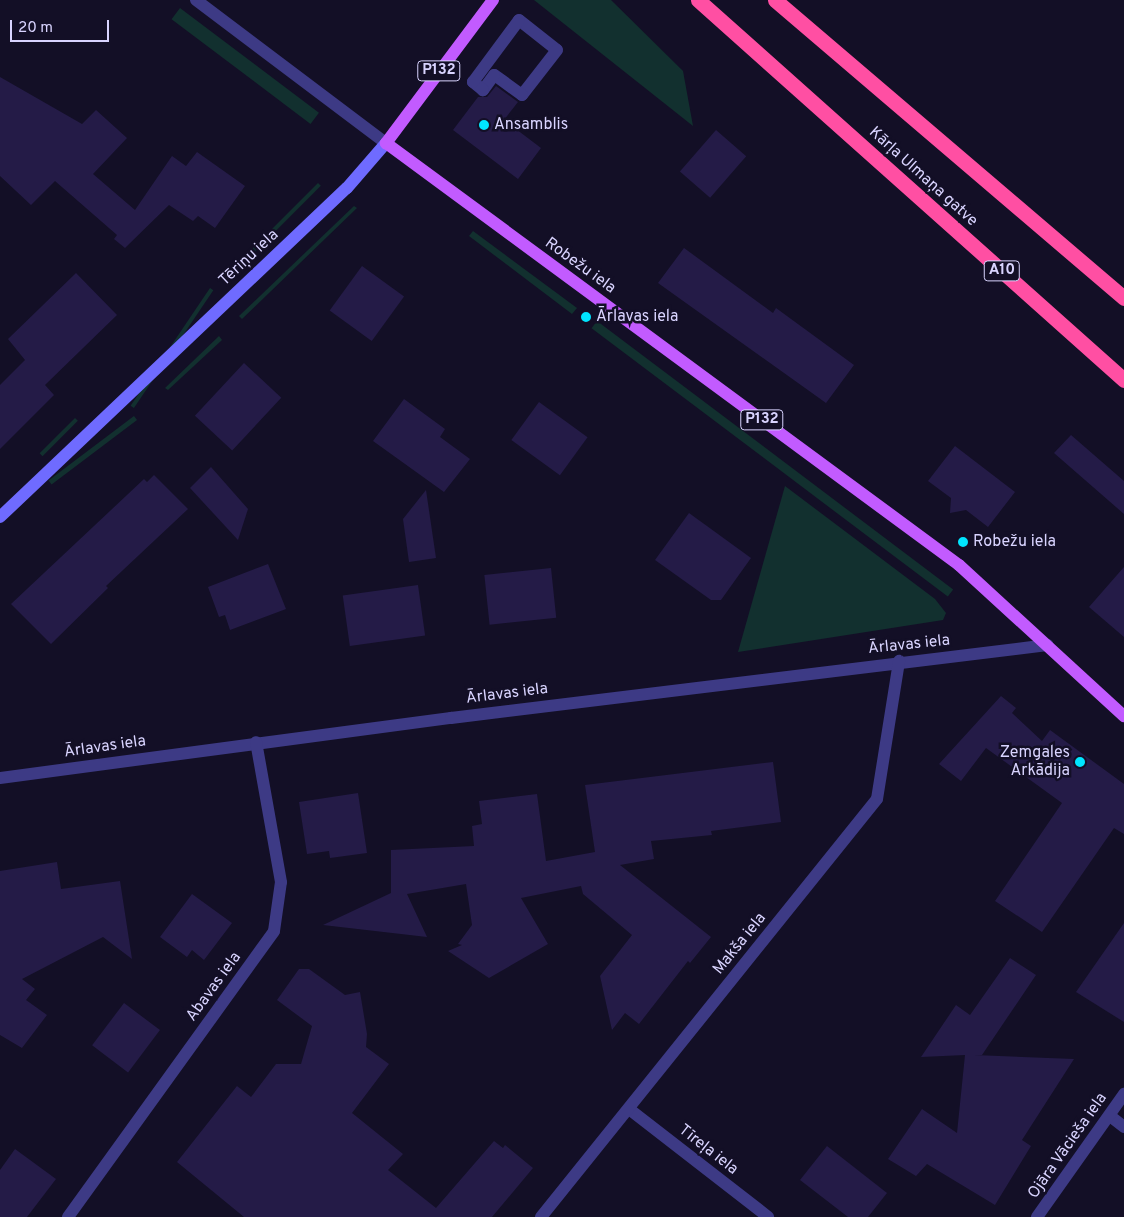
<!DOCTYPE html>
<html>
<head>
<meta charset="utf-8">
<style>
  body { margin:0 }
  #map { position:relative; width:1124px; height:1217px; overflow:hidden; background:#130f26; font-family:Overpass,sans-serif }
  div>[style] { position:absolute }
  .green>* { inset:0; background:#12302f; transform-origin:0 0 }
  .building>* { inset:0; background:#241b47; transform-origin:0 0 }
  .street>* { height:12px; margin:-6px; padding:0 6px; transform-origin:6px; border-radius:6px; background:#3d3a85 }
  .secondary>* { height:12px; margin:-6px; padding:0 6px; transform-origin:6px; border-radius:6px; background:#6f6bff }
  .primary>* { height:12px; margin:-6px; padding:0 6px; transform-origin:6px; border-radius:6px; background:#c25bff }
  .highway>* { height:15px; margin:-7.5px; padding:0 7.5px; transform-origin:7.5px; border-radius:7.5px; background:#ff4fa3 }
  .dots>* { width:14px; height:14px; translate:-50% -50%; box-sizing:border-box; border:2px solid #130f26; border-radius:50% }
  span { translate:-50% -50%; white-space:nowrap; text-align:center; line-height:1.15; -webkit-text-stroke:5px #130f26; paint-order:stroke }
  .shield-label span { padding:1px 4px; background:#130f26; border:1px solid; border-radius:4px; -webkit-text-stroke-width:0 }
  .shield-label { font-size:15px; color:#d9d4ff; font-weight:700 }
  .poi-label { font-size:16px; color:#d9d4ff }
  .left { translate:0 -50%; text-align:left }
  .right { translate:-100% -50%; text-align:right }
  .street-label { font-size:16px; color:#d9d4ff }
  .scale { position:absolute; left:10px; top:20px; width:99px; height:22px; box-sizing:border-box; border:2px solid #d9d4ff; border-top:0; padding-left:6px; font-size:15px; line-height:18px; white-space:nowrap; color:#d9d4ff; -webkit-text-stroke:4px #130f26; paint-order:stroke }
</style>
</head>
<body>
<div id="map">
  <div class="green">
    <i style="clip-path:polygon(534px 0,611px 0,683px 71px,693px 126px)"></i>
    <i style="left:180px;top:8px;width:174px;height:14px;rotate:37deg"></i>
    <i style="left:318px;top:183px;width:4px;height:115px;rotate:45deg"></i>
    <i style="clip-path:polygon(354px 206px,357px 208px,242px 319px,239px 316px)"></i>
    <i style="clip-path:polygon(473px 231px,577px 308px,572px 314px,469px 236px)"></i>
    <i style="left:210px;top:288px;width:4px;height:142px;rotate:34deg"></i>
    <i style="left:597px;top:321px;width:446px;height:9px;rotate:37deg"></i>
    <i style="clip-path:polygon(219px 336px,222px 340px,168px 390px,165px 388px)"></i>
    <i style="left:134px;top:416px;width:5px;height:107px;rotate:53deg"></i>
    <i style="left:75px;top:418px;width:4px;height:50px;rotate:45deg"></i>
    <i style="clip-path:polygon(785px 486px,935px 599px,946px 613px,943px 620px,738px 652px)"></i>
  </div>
  <div class="building">
    <i style="clip-path:polygon(0 77px,82px 124px,96px 110px,127px 138px,93px 174px,135px 210px,172px 156px,186px 166px,197px 152px,245px 186px,215px 228px,198px 216px,193px 221px,169px 205px,125px 248px,114px 239px,117px 235px,55px 181px,31px 205px,0 176px)"></i>
    <i style="clip-path:polygon(496px 86px,518px 102px,504px 120px,541px 148px,518px 179px,453px 130px,478px 97px,487px 97px)"></i>
    <i style="left:716px;top:130px;width:40px;height:55px;rotate:41deg"></i>
    <i style="clip-path:polygon(684px 248px,773px 313px,776px 308px,854px 365px,826px 403px,658px 283px)"></i>
    <i style="left:362px;top:266px;width:52px;height:55px;rotate:36deg"></i>
    <i style="clip-path:polygon(76px 273px,117px 315px,45px 385px,54px 395px,0 449px,0 385px,25px 360px,8px 339px)"></i>
    <i style="left:244px;top:363px;width:51px;height:72px;rotate:43deg"></i>
    <i style="clip-path:polygon(404px 399px,445px 429px,440px 437px,470px 459px,444px 492px,373px 441px)"></i>
    <i style="left:539px;top:402px;width:60px;height:47px;rotate:36deg"></i>
    <i style="clip-path:polygon(1071px 435px,1124px 481px,1124px 514px,1054px 453px)"></i>
    <i style="clip-path:polygon(955px 446px,1015px 492px,988px 527px,966px 510px,950px 513px,951px 498px,928px 481px)"></i>
    <i style="clip-path:polygon(211px 467px,248px 509px,238px 540px,190px 488px)"></i>
    <i style="clip-path:polygon(154px 475px,188px 509px,106px 586px,108px 588px,51px 644px,11px 604px,144px 479px,147px 482px)"></i>
    <i style="clip-path:polygon(426px 490px,436px 558px,409px 562px,403px 519px)"></i>
    <i style="clip-path:polygon(689px 513px,751px 558px,721px 600px,711px 600px,655px 560px)"></i>
    <i style="clip-path:polygon(268px 564px,286px 609px,230px 630px,225px 615px,219px 617px,208px 587px)"></i>
    <i style="clip-path:polygon(1124px 567px,1124px 637px,1089px 607px)"></i>
    <i style="left:551px;top:568px;width:50px;height:67px;rotate:84deg"></i>
    <i style="left:418px;top:585px;width:51px;height:76px;rotate:82deg"></i>
    <i style="clip-path:polygon(1001px 696px,1016px 708px,1012px 713px,1042px 741px,1050px 730px,1124px 784px,1124px 834px,1114px 828px,1042px 932px,995px 901px,1062px 803px,986px 748px,961px 781px,939px 764px)"></i>
    <i style="clip-path:polygon(773px 762px,781px 822px,711px 831px,712px 835px,651px 841px,654px 859px,620px 865px,711px 937px,690px 963px,688px 961px,639px 1024px,625px 1013px,612px 1030px,600px 976px,632px 935px,583px 894px,581px 886px,521px 898px,548px 944px,489px 978px,448px 951px,462px 945px,458px 944px,472px 925px,466px 884px,407px 894px,427px 937px,323px 925px,391px 893px,391px 850px,474px 846px,472px 826px,482px 824px,479px 801px,537px 794px,546px 861px,595px 852px,585px 785px)"></i>
    <i style="clip-path:polygon(358px 793px,367px 853px,330px 858px,329px 851px,307px 854px,299px 802px)"></i>
    <i style="clip-path:polygon(57px 862px,61px 889px,120px 881px,132px 959px,103px 937px,22px 979px,35px 989px,26px 1000px,47px 1015px,22px 1048px,0 1035px,0 871px)"></i>
    <i style="clip-path:polygon(192px 894px,232px 923px,204px 960px,192px 950px,187px 957px,160px 937px)"></i>
    <i style="clip-path:polygon(1124px 923px,1124px 1022px,1076px 992px)"></i>
    <i style="clip-path:polygon(1010px 958px,1036px 975px,982px 1055px,974px 1055px,1074px 1059px,1022px 1140px,1031px 1146px,995px 1205px,927px 1164px,916px 1176px,888px 1159px,922px 1109px,957px 1133px,965px 1055px,921px 1057px,956px 1005px,970px 1015px)"></i>
    <i style="clip-path:polygon(299px 969px,309px 969px,345px 995px,360px 992px,367px 1034px,366px 1047px,389px 1064px,352px 1113px,403px 1154px,388px 1170px,436px 1208px,494px 1141px,503px 1148px,505px 1145px,533px 1168px,492px 1217px,244px 1217px,177px 1162px,237px 1086px,251px 1097px,276px 1064px,301px 1064px,312px 1026px,277px 1000px)"></i>
    <i style="left:124px;top:1003px;width:45px;height:53px;rotate:37deg"></i>
    <i style="clip-path:polygon(827px 1146px,887px 1193px,868px 1217px,848px 1217px,800px 1180px)"></i>
    <i style="clip-path:polygon(15px 1149px,56px 1179px,27px 1217px,0 1217px,0 1170px)"></i>
  </div>
  <div class="street">
    <i style="left:196px;top:0;width:238px;rotate:37deg"></i>
    <i style="left:519px;top:20px;width:48px;rotate:38.3deg"></i>
    <i style="left:557px;top:50px;width:57px;rotate:127.9deg"></i>
    <i style="left:522px;top:95px;width:34px;rotate:-144deg"></i>
    <i style="left:494px;top:75px;width:19px;rotate:126deg"></i>
    <i style="left:483px;top:90px;width:13px;rotate:-141deg"></i>
    <i style="left:473px;top:82px;width:77px;rotate:-53.4deg"></i>
    <i style="left:0;top:778px;width:455px;rotate:-7.6deg"></i>
    <i style="left:451px;top:718px;width:601px;rotate:-6.97deg"></i>
    <i style="left:629px;top:1109px;width:176px;rotate:37.8deg"></i>
    <i style="left:1110px;top:1116px;width:18px;rotate:38deg"></i>
    <i style="left:68px;top:1217px;width:352px;rotate:-54.2deg"></i>
    <i style="left:274px;top:931px;width:49px;rotate:-81.9deg"></i>
    <i style="left:281px;top:882px;width:142px;rotate:-100.1deg"></i>
    <i style="left:541px;top:1217px;width:536px;rotate:-51.21deg"></i>
    <i style="left:877px;top:799px;width:140px;rotate:-80.9deg"></i>
    <i style="left:1037px;top:1217px;width:151px;rotate:-54.7deg"></i>
  </div>
  <div class="secondary">
    <i style="left:0;top:517px;width:478px;rotate:-43.5deg"></i>
    <i style="left:347px;top:188px;width:60px;rotate:-49.1deg"></i>
  </div>
  <div class="primary">
    <i style="left:493px;top:0;width:179px;rotate:126.8deg"></i>
    <i style="left:386px;top:143px;width:712px;rotate:36.37deg"></i>
    <i style="left:959px;top:565px;width:224px;rotate:42.5deg"></i>
  </div>
  <div class="highway">
    <i style="left:698px;top:0;width:571px;rotate:41.73deg"></i>
    <i style="left:775px;top:0;width:459px;rotate:40.5deg"></i>
  </div>
  <div class="dots">
    <i style="left:484px;top:125px;background:#00e5ff"></i>
    <i style="left:586px;top:317px;background:#00e5ff"></i>
    <i style="left:963px;top:542px;background:#00e5ff"></i>
    <i style="left:1080px;top:762px;background:#00e5ff"></i>
  </div>
  <div class="shield-label">
    <span style="left:439px;top:71px">P132</span>
    <span style="left:1002px;top:271px">A10</span>
    <span style="left:762px;top:420px">P132</span>
  </div>
  <div class="poi-label">
    <span class="left" style="left:494px;top:125px">Ansamblis</span>
    <span class="left" style="left:596px;top:317px">Ārlavas iela</span>
    <span class="left" style="left:973px;top:542px">Robežu iela</span>
    <span class="right" style="left:1070px;top:762px">Zemgales<br>Arkādija</span>
  </div>
  <div class="street-label">
    <span style="left:923px;top:177px;rotate:42deg">Kārļa Ulmaņa gatve</span>
    <span style="left:249px;top:258px;rotate:-43deg">Tēriņu iela</span>
    <span style="left:580px;top:266px;rotate:36deg">Robežu iela</span>
    <span style="left:909px;top:645px;rotate:-6deg">Ārlavas iela</span>
    <span style="left:507px;top:694px;rotate:-7deg">Ārlavas iela</span>
    <span style="left:105px;top:747px;rotate:-8deg">Ārlavas iela</span>
    <span style="left:740px;top:944px;rotate:-51deg">Makša iela</span>
    <span style="left:214px;top:987px;rotate:-54deg">Abavas iela</span>
    <span style="left:1068px;top:1146px;rotate:-55deg">Ojāra Vācieša iela</span>
    <span style="left:708px;top:1150px;rotate:38deg">Tīreļa iela</span>
  </div>
  <div class="scale">20 m</div>
</div>
</body>
</html>
